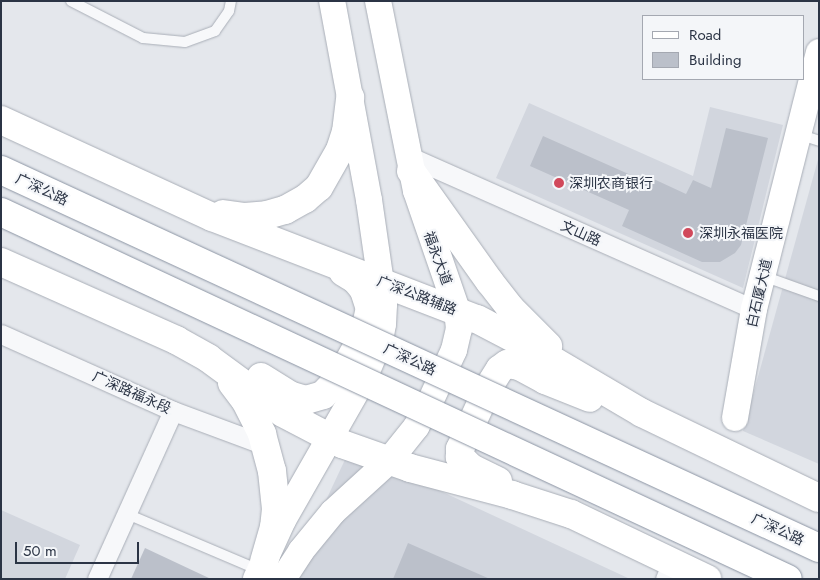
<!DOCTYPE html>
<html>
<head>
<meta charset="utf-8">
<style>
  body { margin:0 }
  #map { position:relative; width:820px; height:580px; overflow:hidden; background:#e4e7ec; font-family:Jost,"Noto Sans SC",sans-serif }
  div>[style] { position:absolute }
  .built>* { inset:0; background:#d2d6de }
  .building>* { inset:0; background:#bbc0ca }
  .roads { filter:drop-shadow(0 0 1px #a9aeb7) drop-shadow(0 0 1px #a9aeb7) }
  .service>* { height:10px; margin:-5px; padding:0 5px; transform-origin:5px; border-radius:5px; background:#f7f8fa }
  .minor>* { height:19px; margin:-9.5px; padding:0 9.5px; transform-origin:9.5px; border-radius:9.5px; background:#f7f8fa }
  .secondary>* { height:26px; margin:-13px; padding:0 13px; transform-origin:13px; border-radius:13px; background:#fff }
  .primary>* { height:28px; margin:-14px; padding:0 14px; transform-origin:14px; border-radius:14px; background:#fff }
  .bridges { filter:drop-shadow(0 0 1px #8b94a3) drop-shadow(0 0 1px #8b94a3) }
  .trunk-bridge>* { height:28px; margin:-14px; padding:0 14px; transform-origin:14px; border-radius:14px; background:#fff }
  .dots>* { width:14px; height:14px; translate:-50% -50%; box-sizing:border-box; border:2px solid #f4f6f9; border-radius:50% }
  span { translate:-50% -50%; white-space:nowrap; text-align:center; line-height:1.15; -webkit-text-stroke:4px #f4f6f9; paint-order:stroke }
  .poi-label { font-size:14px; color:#2b3445 }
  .left { translate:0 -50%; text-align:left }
  .street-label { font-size:14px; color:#2b3445 }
  .frame { position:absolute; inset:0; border:2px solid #2b3445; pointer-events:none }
  .legend { position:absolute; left:642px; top:15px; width:162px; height:65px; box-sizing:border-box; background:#f4f6f9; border:1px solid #a4a8b1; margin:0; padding:6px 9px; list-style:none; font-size:15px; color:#2b3445 }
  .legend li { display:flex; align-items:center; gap:10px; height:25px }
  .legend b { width:25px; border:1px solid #a4a8b1 }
  .scale { position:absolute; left:15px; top:542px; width:124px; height:22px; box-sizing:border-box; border:2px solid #2b3445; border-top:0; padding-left:6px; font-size:15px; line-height:18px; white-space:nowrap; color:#2b3445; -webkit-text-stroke:4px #f4f6f9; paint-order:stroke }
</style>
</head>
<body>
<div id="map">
  <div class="built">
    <i style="clip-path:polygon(529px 103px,693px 176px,710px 107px,783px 125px,743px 288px,496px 178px)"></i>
    <i style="clip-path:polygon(819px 156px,819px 464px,743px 431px)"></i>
    <i style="clip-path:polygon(350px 449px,630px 579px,289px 579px)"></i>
    <i style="clip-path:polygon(1px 510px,80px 545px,65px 579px,1px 579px)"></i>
  </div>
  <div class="building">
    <i style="clip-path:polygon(726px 128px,768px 138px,741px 245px,735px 253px,720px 262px,702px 262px,622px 226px,629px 210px,530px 166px,543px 136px,642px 180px,645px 175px,686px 194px,693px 180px,711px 188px)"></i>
    <i style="clip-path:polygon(408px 543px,490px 579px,393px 579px)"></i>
    <i style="clip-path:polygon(145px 548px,211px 579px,131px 579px)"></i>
  </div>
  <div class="roads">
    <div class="service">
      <i style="left:71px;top:1px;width:81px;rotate:27.2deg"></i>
      <i style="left:143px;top:38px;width:42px;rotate:5.4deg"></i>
      <i style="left:185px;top:42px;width:32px;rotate:-20deg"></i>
      <i style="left:215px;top:31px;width:24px;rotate:-55deg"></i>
      <i style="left:229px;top:11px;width:10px;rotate:-79deg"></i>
      <i style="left:798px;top:134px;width:22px;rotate:18deg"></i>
      <i style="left:763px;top:276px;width:59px;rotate:19.7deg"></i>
      <i style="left:127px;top:514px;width:143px;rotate:23deg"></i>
    </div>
    <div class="minor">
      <i style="left:408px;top:156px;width:378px;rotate:23.9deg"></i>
      <i style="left:1px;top:334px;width:188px;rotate:24.1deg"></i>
      <i style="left:173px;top:411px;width:98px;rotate:20.3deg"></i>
      <i style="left:97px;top:579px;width:184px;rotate:-65.7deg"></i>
      <i style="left:665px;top:579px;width:18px;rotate:-68deg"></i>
    </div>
    <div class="secondary">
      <i style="left:735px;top:418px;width:111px;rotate:-80.1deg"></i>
      <i style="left:754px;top:309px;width:265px;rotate:-75.8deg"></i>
      <i style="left:256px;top:579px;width:65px;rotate:-65.4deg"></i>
      <i style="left:283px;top:520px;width:166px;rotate:-60.3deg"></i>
      <i style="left:365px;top:376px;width:38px;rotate:-67deg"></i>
      <i style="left:380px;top:341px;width:17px;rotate:-80deg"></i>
      <i style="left:383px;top:324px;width:20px;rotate:-87deg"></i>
      <i style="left:384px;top:304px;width:105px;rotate:-98.2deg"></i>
      <i style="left:369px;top:200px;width:202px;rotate:-100.5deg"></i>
      <i style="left:283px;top:579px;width:33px;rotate:-57deg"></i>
      <i style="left:301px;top:551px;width:50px;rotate:-50.6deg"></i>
      <i style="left:333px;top:512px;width:74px;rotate:-42.3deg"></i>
      <i style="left:388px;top:462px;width:45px;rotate:-51.3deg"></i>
      <i style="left:416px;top:427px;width:29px;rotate:-61deg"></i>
      <i style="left:430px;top:402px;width:57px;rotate:-65.2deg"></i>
      <i style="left:454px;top:350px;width:22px;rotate:-77deg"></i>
      <i style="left:459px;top:329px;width:19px;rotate:-96deg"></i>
      <i style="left:457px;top:310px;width:126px;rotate:-109deg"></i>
      <i style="left:416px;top:191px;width:194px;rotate:-101.3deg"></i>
    </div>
    <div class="primary">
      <i style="left:1px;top:120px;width:232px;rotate:24.7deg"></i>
      <i style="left:212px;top:217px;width:284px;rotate:21.1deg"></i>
      <i style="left:477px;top:319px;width:60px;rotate:27.8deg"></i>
      <i style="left:530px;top:347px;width:130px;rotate:30.5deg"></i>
      <i style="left:642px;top:413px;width:196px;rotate:25.7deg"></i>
      <i style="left:411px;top:171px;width:136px;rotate:54.6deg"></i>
      <i style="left:490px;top:282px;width:33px;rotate:52deg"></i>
      <i style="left:510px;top:308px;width:54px;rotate:45deg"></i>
      <i style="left:223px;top:214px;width:22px;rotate:8deg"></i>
      <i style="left:245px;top:217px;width:22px;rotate:-5deg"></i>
      <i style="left:267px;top:215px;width:19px;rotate:-16deg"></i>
      <i style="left:285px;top:210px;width:23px;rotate:-29deg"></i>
      <i style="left:305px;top:199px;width:18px;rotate:-41deg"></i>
      <i style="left:319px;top:187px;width:43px;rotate:-60.4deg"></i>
      <i style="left:340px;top:150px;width:19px;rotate:-72deg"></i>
      <i style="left:346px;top:132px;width:35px;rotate:-83deg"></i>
      <i style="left:1px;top:262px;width:192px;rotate:24deg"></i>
      <i style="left:176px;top:340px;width:37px;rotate:29deg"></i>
      <i style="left:208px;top:358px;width:93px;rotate:36.3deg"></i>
      <i style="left:283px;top:413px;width:67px;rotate:27.7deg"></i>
      <i style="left:342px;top:444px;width:72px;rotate:19.4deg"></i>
      <i style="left:410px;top:468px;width:106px;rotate:14.8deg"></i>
      <i style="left:512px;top:495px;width:62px;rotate:17.9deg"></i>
      <i style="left:571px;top:514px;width:151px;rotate:25.5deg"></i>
      <i style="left:261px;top:377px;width:36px;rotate:32deg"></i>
      <i style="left:292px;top:396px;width:15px;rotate:16deg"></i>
      <i style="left:306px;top:400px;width:18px;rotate:-16deg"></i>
      <i style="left:323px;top:395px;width:25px;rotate:-47deg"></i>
      <i style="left:340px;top:377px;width:49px;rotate:-60.8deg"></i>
      <i style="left:364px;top:334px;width:26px;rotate:-77deg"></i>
      <i style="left:370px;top:309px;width:20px;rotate:-108deg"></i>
      <i style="left:364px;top:290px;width:13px;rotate:-129deg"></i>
      <i style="left:356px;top:280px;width:15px;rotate:-148deg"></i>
      <i style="left:232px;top:383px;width:21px;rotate:53deg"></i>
      <i style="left:245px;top:400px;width:38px;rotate:63deg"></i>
      <i style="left:262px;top:434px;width:38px;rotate:75deg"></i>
      <i style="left:272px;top:471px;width:38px;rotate:84deg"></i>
      <i style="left:276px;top:509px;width:18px;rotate:96deg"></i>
      <i style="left:274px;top:527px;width:35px;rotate:106deg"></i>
      <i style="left:498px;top:481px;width:30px;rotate:-154deg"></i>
      <i style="left:471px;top:468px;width:16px;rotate:-135deg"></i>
      <i style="left:460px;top:457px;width:8px;rotate:-90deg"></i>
      <i style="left:460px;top:449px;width:67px;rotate:-65.3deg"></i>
      <i style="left:488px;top:388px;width:22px;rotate:-58deg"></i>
      <i style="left:500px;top:369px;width:9px;rotate:-36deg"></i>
      <i style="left:507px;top:364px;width:12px;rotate:9deg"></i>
      <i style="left:519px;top:366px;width:30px;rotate:28deg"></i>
      <i style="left:545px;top:380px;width:48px;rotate:21.8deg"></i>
    </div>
  </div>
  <div class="bridges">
    <div class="trunk-bridge">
      <i style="left:1px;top:170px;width:901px;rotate:24.8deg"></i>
      <i style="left:1px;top:212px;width:868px;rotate:25deg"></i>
    </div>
  </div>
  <div class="dots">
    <i style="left:559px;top:183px;background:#d1495b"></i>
    <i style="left:688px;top:233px;background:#d1495b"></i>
  </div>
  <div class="poi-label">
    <span class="left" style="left:569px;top:183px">深圳农商银行</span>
    <span class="left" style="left:699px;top:233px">深圳永福医院</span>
  </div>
  <div class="street-label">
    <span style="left:42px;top:189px;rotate:25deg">广深公路</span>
    <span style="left:581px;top:233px;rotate:24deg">文山路</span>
    <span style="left:438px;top:258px;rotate:70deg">福永大道</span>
    <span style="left:759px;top:293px;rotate:-77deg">白石厦大道</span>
    <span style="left:417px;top:295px;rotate:21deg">广深公路辅路</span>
    <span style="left:410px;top:359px;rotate:25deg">广深公路</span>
    <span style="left:132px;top:392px;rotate:24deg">广深路福永段</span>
    <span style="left:778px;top:529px;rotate:25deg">广深公路</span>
  </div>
  <div class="frame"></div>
  <ul class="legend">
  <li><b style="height:6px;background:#fff"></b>Road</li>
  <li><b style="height:14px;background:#bbc0ca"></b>Building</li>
  </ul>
  <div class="scale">50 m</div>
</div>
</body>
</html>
